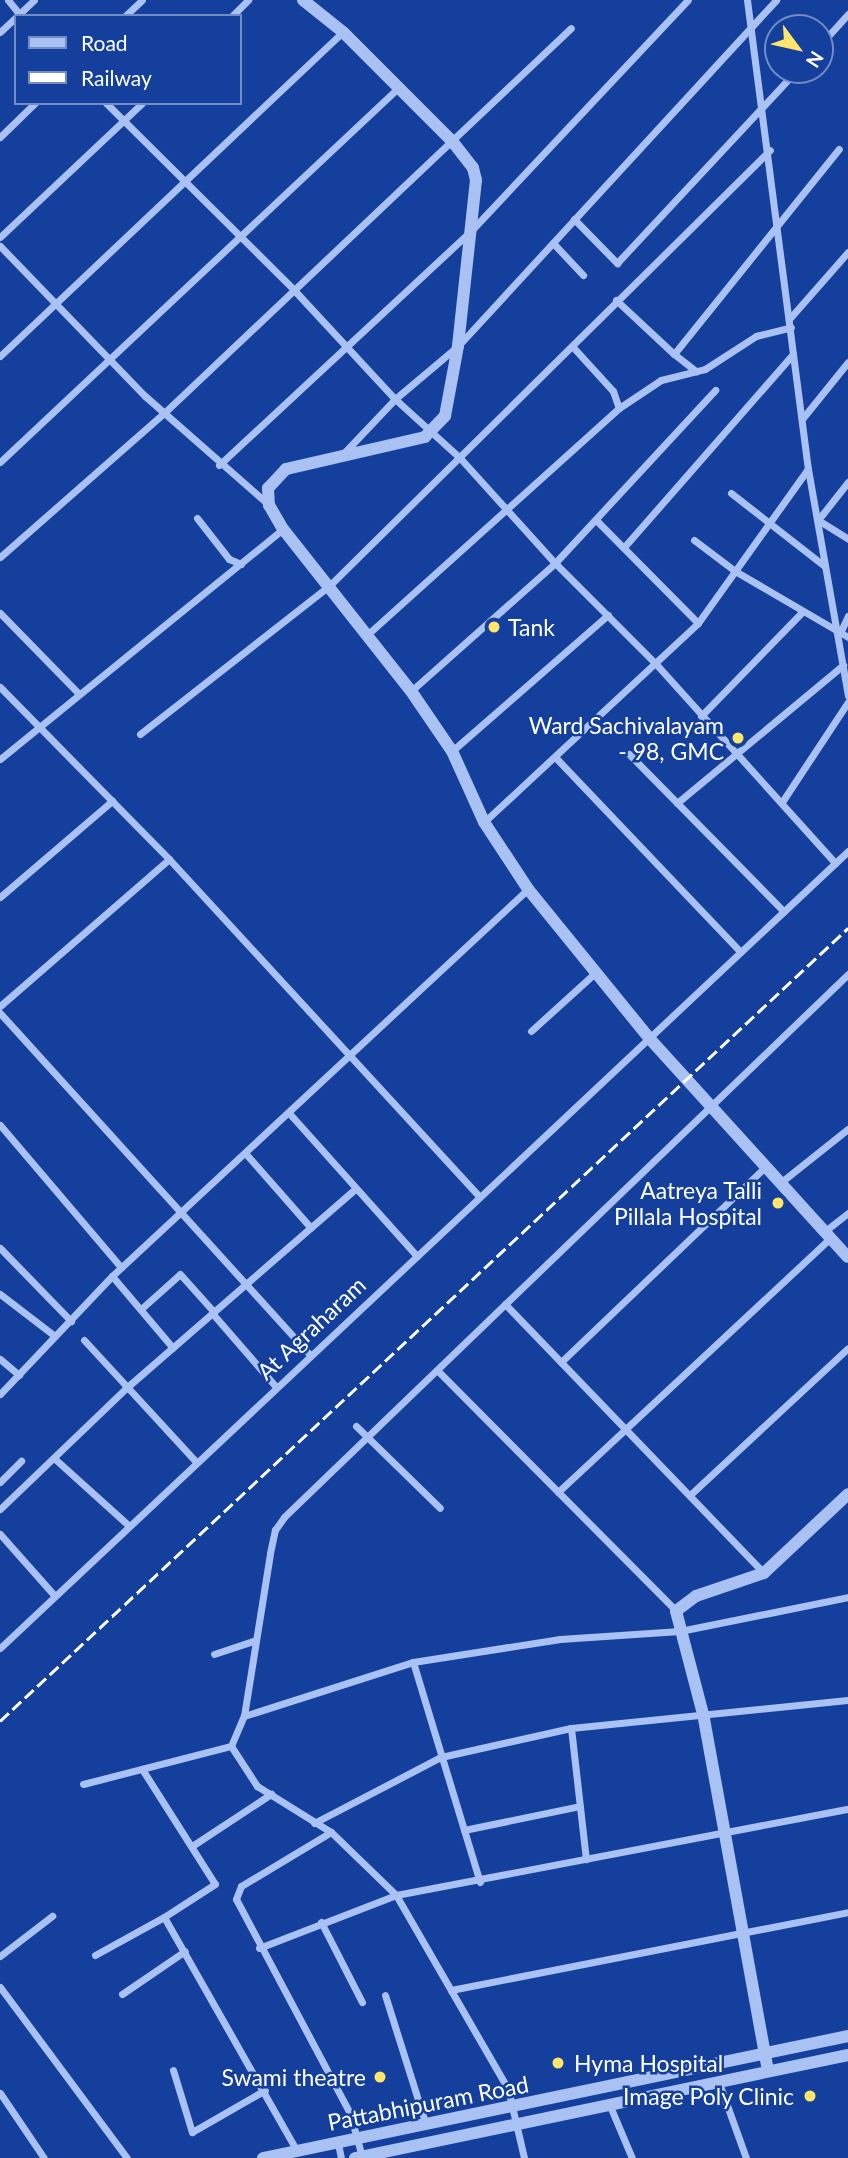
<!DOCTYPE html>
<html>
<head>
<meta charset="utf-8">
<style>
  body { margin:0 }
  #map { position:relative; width:848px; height:2158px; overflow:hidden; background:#143f9c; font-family:Lato,sans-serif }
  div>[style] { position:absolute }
  .minor>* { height:7px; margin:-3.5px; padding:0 3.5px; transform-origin:3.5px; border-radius:3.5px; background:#a9c2f3 }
  .tertiary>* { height:12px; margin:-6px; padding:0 6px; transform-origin:6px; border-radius:6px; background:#a9c2f3 }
  .rail>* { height:2.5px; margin-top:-1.25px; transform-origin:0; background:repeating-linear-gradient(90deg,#fff 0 12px,transparent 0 17px) }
  .dots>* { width:19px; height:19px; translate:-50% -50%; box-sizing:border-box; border:4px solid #143f9c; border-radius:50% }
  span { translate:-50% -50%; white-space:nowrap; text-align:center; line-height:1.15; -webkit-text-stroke:5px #143f9c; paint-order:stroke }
  .poi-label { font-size:23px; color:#fff }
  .left { translate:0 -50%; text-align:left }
  .right { translate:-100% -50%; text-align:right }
  .street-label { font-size:23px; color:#fff }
  .legend { position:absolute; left:14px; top:14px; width:228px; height:91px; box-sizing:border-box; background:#143f9c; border:2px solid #728cc4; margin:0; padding:9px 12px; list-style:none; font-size:21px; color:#fff }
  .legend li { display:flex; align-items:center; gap:14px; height:35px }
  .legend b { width:35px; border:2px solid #728cc4 }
  .north { position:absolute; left:764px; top:14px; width:70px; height:70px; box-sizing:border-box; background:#143f9c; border:2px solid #728cc4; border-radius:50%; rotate:123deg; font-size:19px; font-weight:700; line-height:28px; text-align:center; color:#fff }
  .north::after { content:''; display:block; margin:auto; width:24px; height:32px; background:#ffe66b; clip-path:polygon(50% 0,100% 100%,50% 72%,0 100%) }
</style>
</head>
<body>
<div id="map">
  <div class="minor">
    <i style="left:8px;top:0;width:21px;rotate:51deg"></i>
    <i style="left:747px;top:0;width:473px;rotate:82.6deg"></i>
    <i style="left:808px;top:469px;width:230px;rotate:80deg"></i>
    <i style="left:17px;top:16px;width:23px;rotate:-43deg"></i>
    <i style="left:125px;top:16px;width:23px;rotate:-43deg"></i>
    <i style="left:232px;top:16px;width:23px;rotate:-45deg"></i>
    <i style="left:0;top:32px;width:22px;rotate:-43deg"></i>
    <i style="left:820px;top:45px;width:42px;rotate:-47.9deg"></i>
    <i style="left:106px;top:103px;width:265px;rotate:44.8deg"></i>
    <i style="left:294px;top:290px;width:149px;rotate:47.2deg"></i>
    <i style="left:395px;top:399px;width:88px;rotate:42.2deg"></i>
    <i style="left:460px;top:458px;width:142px;rotate:47.9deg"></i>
    <i style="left:555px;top:563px;width:143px;rotate:45deg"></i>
    <i style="left:656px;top:664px;width:268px;rotate:48deg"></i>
    <i style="left:0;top:137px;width:49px;rotate:-44.2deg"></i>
    <i style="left:574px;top:219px;width:62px;rotate:45.7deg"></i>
    <i style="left:617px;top:263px;width:264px;rotate:-47deg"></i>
    <i style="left:0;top:237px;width:195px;rotate:-43.3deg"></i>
    <i style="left:553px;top:243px;width:44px;rotate:46.8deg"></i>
    <i style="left:0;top:246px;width:209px;rotate:46deg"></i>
    <i style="left:145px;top:396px;width:165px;rotate:41.3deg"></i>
    <i style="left:616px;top:300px;width:79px;rotate:43deg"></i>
    <i style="left:674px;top:354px;width:263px;rotate:-51.2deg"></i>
    <i style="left:790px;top:318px;width:88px;rotate:-48.7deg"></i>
    <i style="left:572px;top:346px;width:61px;rotate:47.7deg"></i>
    <i style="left:613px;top:391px;width:18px;rotate:71deg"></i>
    <i style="left:674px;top:354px;width:28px;rotate:38deg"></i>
    <i style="left:0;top:356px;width:472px;rotate:-43.4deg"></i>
    <i style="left:802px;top:419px;width:73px;rotate:-51.1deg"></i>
    <i style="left:342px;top:455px;width:77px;rotate:-46.6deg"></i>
    <i style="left:395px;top:399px;width:82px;rotate:-40.1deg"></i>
    <i style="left:458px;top:346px;width:470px;rotate:-47.4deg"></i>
    <i style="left:0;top:462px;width:548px;rotate:-43.22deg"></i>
    <i style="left:219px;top:465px;width:340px;rotate:-42.9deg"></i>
    <i style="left:468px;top:234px;width:321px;rotate:-46.8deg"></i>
    <i style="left:848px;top:482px;width:48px;rotate:128.3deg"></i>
    <i style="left:818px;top:520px;width:36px;rotate:32deg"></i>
    <i style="left:731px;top:493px;width:117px;rotate:38deg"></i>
    <i style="left:197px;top:518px;width:52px;rotate:52deg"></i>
    <i style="left:229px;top:559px;width:13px;rotate:23deg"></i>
    <i style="left:596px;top:520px;width:145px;rotate:45.3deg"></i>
    <i style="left:694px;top:540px;width:51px;rotate:37.1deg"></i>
    <i style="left:735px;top:571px;width:131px;rotate:30.3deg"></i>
    <i style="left:625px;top:546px;width:255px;rotate:-48.8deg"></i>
    <i style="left:0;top:557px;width:218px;rotate:-41.3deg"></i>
    <i style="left:164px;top:413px;width:560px;rotate:-43.41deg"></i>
    <i style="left:0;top:613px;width:112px;rotate:45.7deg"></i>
    <i style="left:840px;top:633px;width:19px;rotate:-65deg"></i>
    <i style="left:368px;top:634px;width:338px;rotate:-42deg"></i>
    <i style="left:619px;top:408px;width:50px;rotate:-33.7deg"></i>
    <i style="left:661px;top:380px;width:45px;rotate:-14deg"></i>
    <i style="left:705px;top:369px;width:61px;rotate:-32.9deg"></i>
    <i style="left:756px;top:336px;width:36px;rotate:-14deg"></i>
    <i style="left:0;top:687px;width:241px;rotate:45.5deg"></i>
    <i style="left:169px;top:859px;width:458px;rotate:47.4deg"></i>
    <i style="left:411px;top:691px;width:193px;rotate:-41.6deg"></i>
    <i style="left:555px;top:563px;width:236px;rotate:-47.2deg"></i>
    <i style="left:701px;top:716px;width:145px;rotate:-45.8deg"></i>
    <i style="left:140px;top:734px;width:240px;rotate:-38.1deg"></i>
    <i style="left:329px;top:586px;width:620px;rotate:-44.67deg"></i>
    <i style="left:452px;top:751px;width:207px;rotate:-41.1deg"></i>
    <i style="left:629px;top:754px;width:221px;rotate:45.5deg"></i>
    <i style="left:555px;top:757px;width:269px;rotate:46.4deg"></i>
    <i style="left:0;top:759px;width:365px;rotate:-39.1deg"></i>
    <i style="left:782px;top:802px;width:120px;rotate:-56.6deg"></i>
    <i style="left:677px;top:803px;width:216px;rotate:-39.7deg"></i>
    <i style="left:484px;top:822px;width:292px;rotate:-42.9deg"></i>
    <i style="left:698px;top:623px;width:189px;rotate:-54.5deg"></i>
    <i style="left:0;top:897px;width:148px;rotate:-40.6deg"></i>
    <i style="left:0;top:1006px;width:224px;rotate:-41deg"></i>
    <i style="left:0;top:1013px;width:462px;rotate:47.8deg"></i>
    <i style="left:531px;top:1031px;width:88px;rotate:-42.2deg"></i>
    <i style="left:289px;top:1113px;width:192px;rotate:48.2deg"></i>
    <i style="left:0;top:1125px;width:187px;rotate:49.6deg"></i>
    <i style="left:246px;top:1154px;width:98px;rotate:48.7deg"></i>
    <i style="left:780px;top:1183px;width:87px;rotate:-38.5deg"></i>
    <i style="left:825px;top:1231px;width:29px;rotate:-38deg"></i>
    <i style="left:0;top:1248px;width:102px;rotate:45.8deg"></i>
    <i style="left:112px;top:1276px;width:94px;rotate:49.7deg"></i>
    <i style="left:0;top:1294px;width:69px;rotate:37.4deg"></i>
    <i style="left:505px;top:1304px;width:373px;rotate:46.1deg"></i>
    <i style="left:141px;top:1309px;width:52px;rotate:-41.9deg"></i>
    <i style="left:180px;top:1274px;width:51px;rotate:48.2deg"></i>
    <i style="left:212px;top:1313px;width:98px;rotate:49.1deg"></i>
    <i style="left:84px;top:1340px;width:166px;rotate:47.4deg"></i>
    <i style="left:0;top:1359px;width:25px;rotate:40deg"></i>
    <i style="left:561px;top:1362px;width:282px;rotate:-43.7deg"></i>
    <i style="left:438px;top:1371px;width:338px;rotate:45.2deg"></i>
    <i style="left:0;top:1394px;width:163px;rotate:-46.5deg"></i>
    <i style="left:112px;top:1276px;width:568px;rotate:-42.93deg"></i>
    <i style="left:356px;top:1426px;width:117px;rotate:44.3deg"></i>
    <i style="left:55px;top:1459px;width:98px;rotate:42.1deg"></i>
    <i style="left:0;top:1482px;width:30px;rotate:-45deg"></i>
    <i style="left:558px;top:1492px;width:374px;rotate:-43deg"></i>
    <i style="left:691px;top:1494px;width:214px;rotate:-42.9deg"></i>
    <i style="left:0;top:1509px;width:173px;rotate:-43.8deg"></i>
    <i style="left:125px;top:1389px;width:306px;rotate:-41deg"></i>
    <i style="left:0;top:1534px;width:81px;rotate:48.5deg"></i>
    <i style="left:0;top:1648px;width:1164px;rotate:-43.22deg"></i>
    <i style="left:214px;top:1654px;width:44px;rotate:-18.4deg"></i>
    <i style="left:413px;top:1662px;width:230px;rotate:73.1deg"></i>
    <i style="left:244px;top:1716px;width:177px;rotate:-17.7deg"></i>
    <i style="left:413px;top:1662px;width:149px;rotate:-8.9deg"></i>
    <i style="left:560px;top:1639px;width:120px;rotate:-3.8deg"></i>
    <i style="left:680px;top:1631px;width:171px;rotate:-11.4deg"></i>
    <i style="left:571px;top:1728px;width:132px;rotate:83.5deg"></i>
    <i style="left:231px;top:1746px;width:48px;rotate:57deg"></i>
    <i style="left:257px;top:1786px;width:87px;rotate:31.9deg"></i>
    <i style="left:331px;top:1832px;width:91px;rotate:44.1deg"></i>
    <i style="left:396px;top:1895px;width:224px;rotate:60deg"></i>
    <i style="left:508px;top:2089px;width:71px;rotate:76.9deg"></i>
    <i style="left:142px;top:1769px;width:136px;rotate:57.6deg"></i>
    <i style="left:215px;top:1884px;width:61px;rotate:147.1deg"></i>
    <i style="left:164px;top:1917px;width:269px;rotate:60.4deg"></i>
    <i style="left:83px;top:1784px;width:153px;rotate:-14.4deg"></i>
    <i style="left:231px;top:1746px;width:33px;rotate:-67deg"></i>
    <i style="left:244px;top:1716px;width:165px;rotate:-80.9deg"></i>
    <i style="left:270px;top:1553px;width:24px;rotate:-78deg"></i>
    <i style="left:275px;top:1530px;width:16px;rotate:-55deg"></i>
    <i style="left:284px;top:1517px;width:783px;rotate:-43.91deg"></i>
    <i style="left:314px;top:1823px;width:143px;rotate:-27.5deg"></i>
    <i style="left:441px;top:1757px;width:133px;rotate:-12.6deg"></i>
    <i style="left:571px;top:1728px;width:278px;rotate:-5.8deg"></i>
    <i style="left:464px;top:1830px;width:118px;rotate:-11.7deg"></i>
    <i style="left:331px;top:1832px;width:105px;rotate:149deg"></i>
    <i style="left:241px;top:1886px;width:14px;rotate:111deg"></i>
    <i style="left:236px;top:1899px;width:242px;rotate:62deg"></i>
    <i style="left:350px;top:2113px;width:46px;rotate:74.7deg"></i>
    <i style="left:192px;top:1846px;width:95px;rotate:-33.4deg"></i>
    <i style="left:321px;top:1922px;width:90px;rotate:62.9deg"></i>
    <i style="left:259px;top:1948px;width:147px;rotate:-21.1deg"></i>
    <i style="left:396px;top:1895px;width:460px;rotate:-10.8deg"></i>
    <i style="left:95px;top:1955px;width:79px;rotate:-28.8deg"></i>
    <i style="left:0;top:1956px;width:66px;rotate:-37.6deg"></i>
    <i style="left:0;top:1987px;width:213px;rotate:53.4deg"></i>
    <i style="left:451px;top:1990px;width:405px;rotate:-11.1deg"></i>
    <i style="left:122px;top:1994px;width:76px;rotate:-34.3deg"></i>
    <i style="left:385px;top:1995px;width:136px;rotate:72.5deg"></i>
    <i style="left:173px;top:2070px;width:65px;rotate:73deg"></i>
    <i style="left:192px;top:2132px;width:84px;rotate:-29.9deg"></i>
    <i style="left:719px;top:2083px;width:80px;rotate:70.2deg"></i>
    <i style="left:0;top:2093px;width:78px;rotate:55.9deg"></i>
    <i style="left:610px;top:2106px;width:56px;rotate:67.1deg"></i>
    <i style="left:338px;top:2143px;width:15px;rotate:79deg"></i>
  </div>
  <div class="tertiary">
    <i style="left:303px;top:0;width:51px;rotate:38.7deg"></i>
    <i style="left:343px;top:32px;width:154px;rotate:45deg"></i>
    <i style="left:452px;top:141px;width:34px;rotate:52deg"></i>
    <i style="left:473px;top:168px;width:12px;rotate:76deg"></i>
    <i style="left:476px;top:180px;width:167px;rotate:96.2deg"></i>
    <i style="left:458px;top:346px;width:71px;rotate:100.5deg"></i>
    <i style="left:445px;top:416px;width:29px;rotate:134deg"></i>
    <i style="left:425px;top:437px;width:143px;rotate:167deg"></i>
    <i style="left:286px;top:469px;width:26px;rotate:133deg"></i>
    <i style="left:268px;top:488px;width:17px;rotate:87deg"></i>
    <i style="left:269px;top:505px;width:28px;rotate:60deg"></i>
    <i style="left:283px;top:529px;width:206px;rotate:51.7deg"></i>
    <i style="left:411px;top:691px;width:73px;rotate:55.7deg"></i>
    <i style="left:452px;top:751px;width:78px;rotate:65.7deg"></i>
    <i style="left:484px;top:822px;width:80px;rotate:56.7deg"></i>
    <i style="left:528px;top:889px;width:193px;rotate:50.9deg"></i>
    <i style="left:650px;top:1039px;width:294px;rotate:47.8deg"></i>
    <i style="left:768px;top:2071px;width:363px;rotate:-100.3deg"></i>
    <i style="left:703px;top:1714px;width:106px;rotate:-104.7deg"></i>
    <i style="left:676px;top:1611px;width:25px;rotate:-37deg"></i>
    <i style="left:696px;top:1596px;width:72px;rotate:-18.7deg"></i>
    <i style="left:764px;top:1573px;width:115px;rotate:-43.2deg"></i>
    <i style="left:263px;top:2158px;width:598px;rotate:-11.78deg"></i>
    <i style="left:355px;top:2158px;width:504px;rotate:-11.8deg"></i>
  </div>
  <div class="rail">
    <i style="left:0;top:1721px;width:1161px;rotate:-43.08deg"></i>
  </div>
  <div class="dots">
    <i style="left:494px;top:627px;background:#ffe66b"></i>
    <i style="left:738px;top:738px;background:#ffe66b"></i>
    <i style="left:778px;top:1203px;background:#ffe66b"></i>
    <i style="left:558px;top:2063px;background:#ffe66b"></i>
    <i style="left:380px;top:2077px;background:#ffe66b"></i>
    <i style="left:810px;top:2096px;background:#ffe66b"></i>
  </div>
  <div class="poi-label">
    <span class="left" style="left:508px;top:627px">Tank</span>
    <span class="right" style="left:724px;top:738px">Ward Sachivalayam<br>- 98, GMC</span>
    <span class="right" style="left:762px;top:1203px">Aatreya Talli<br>Pillala Hospital</span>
    <span class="left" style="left:574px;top:2063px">Hyma Hospital</span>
    <span class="right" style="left:366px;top:2077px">Swami theatre</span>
    <span class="right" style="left:794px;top:2096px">Image Poly Clinic</span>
  </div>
  <div class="street-label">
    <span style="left:311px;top:1328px;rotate:-43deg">At Agraharam</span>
    <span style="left:428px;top:2103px;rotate:-11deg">Pattabhipuram Road</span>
  </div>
  <ul class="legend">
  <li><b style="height:9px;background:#a9c2f3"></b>Road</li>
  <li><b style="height:9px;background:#fff"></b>Railway</li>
  </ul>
  <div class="north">N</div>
</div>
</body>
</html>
